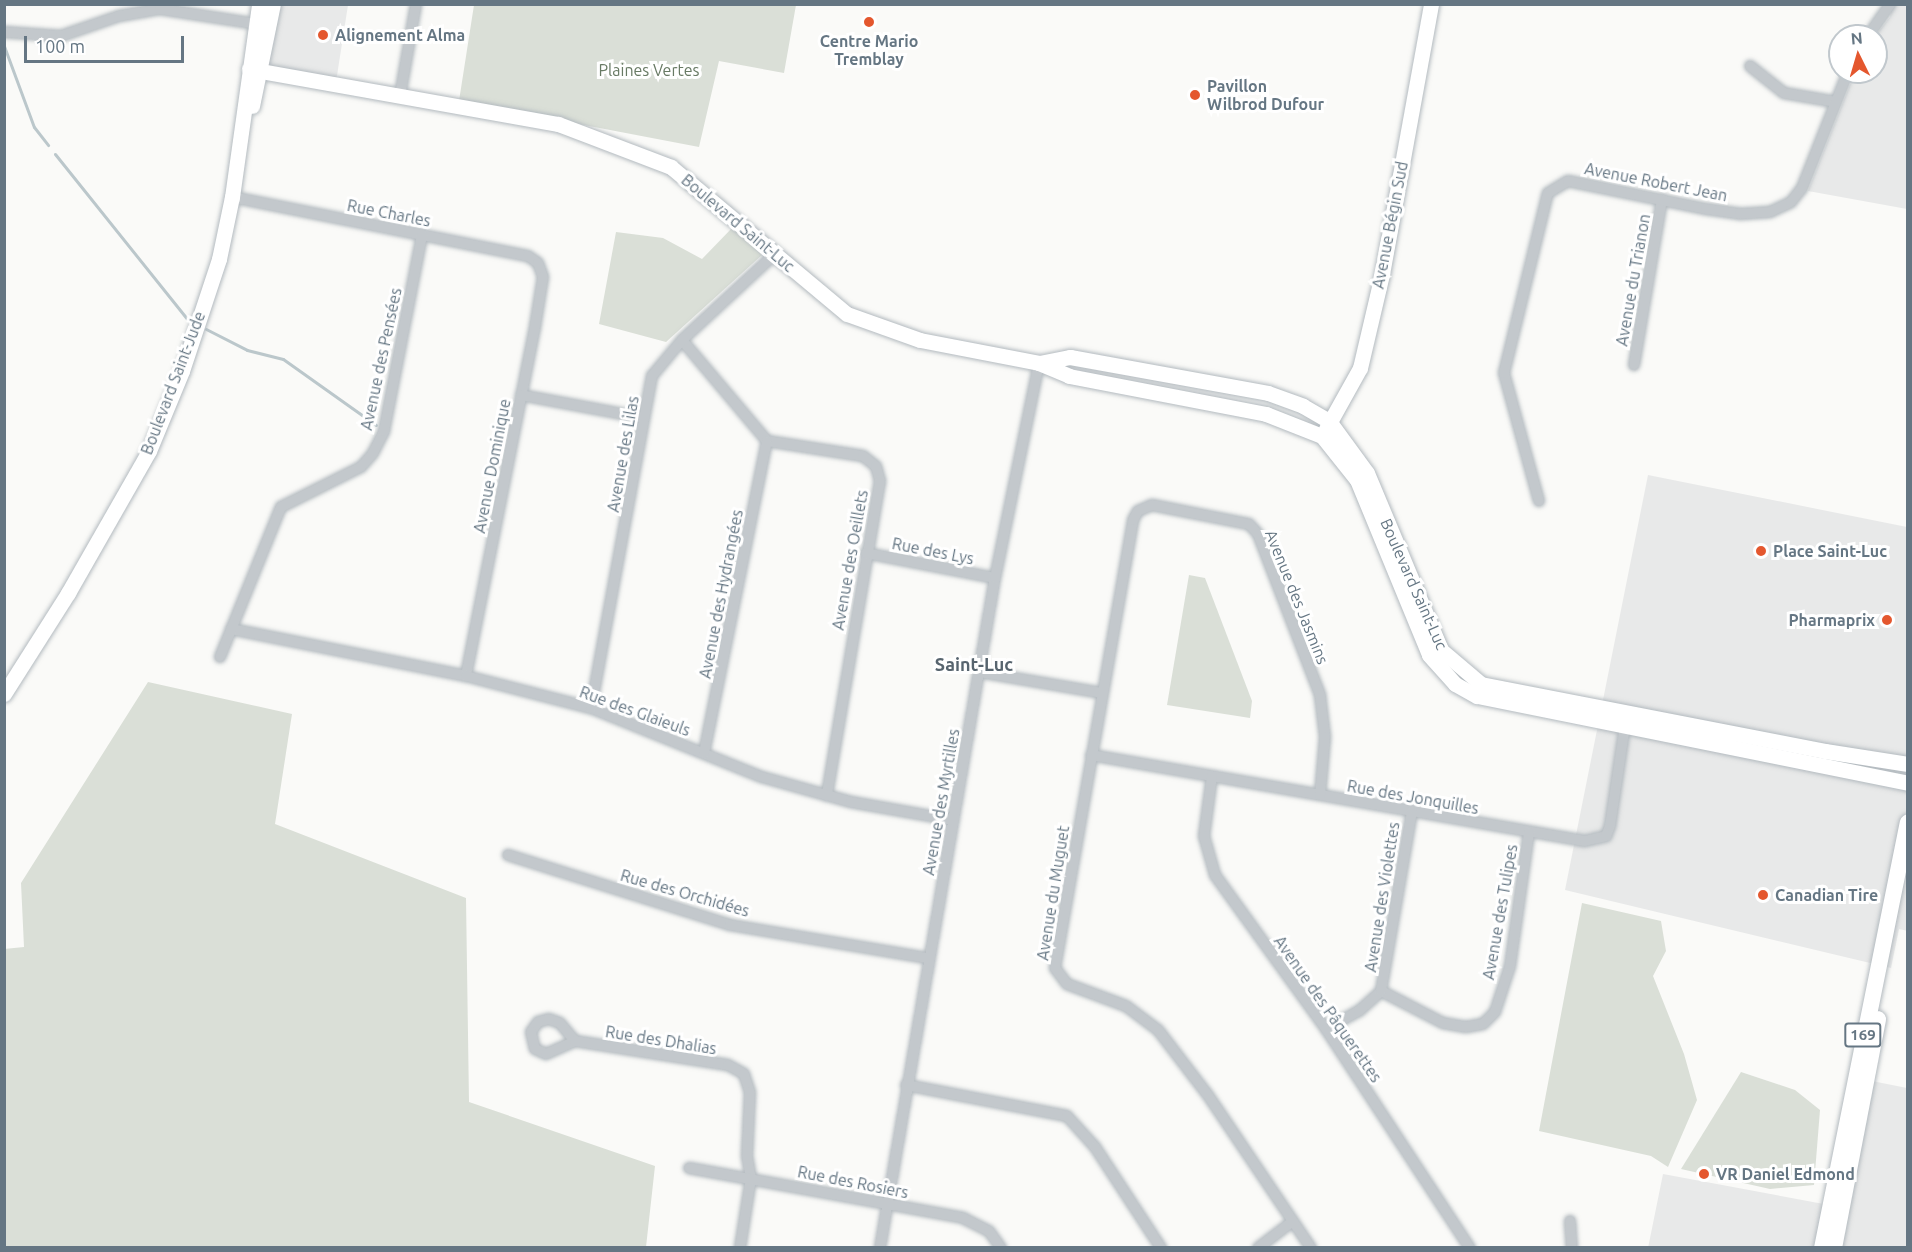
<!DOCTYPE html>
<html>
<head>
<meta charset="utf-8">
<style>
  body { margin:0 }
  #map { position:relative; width:1912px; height:1252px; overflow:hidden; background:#fafaf8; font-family:Ubuntu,sans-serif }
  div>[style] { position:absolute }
  .built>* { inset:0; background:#e8e9e9 }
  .green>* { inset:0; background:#dadfd7 }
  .stream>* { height:3px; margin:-1.5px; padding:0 1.5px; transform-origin:1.5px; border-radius:1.5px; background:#bbc7cb }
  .roads { filter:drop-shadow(0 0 2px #b3babf) drop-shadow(0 0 2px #b3babf) }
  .street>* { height:10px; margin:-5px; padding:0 5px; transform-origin:5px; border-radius:5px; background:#c3c8cc }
  .secondary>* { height:15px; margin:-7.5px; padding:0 7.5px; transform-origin:7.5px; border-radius:7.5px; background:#fff }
  .primary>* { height:16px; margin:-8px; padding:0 8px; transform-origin:8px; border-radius:8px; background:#fff }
  .dots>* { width:16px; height:16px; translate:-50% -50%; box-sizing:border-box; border:3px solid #fff; border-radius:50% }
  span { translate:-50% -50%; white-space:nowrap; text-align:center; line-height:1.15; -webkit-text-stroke:6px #fff; paint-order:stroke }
  .shield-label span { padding:2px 4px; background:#fff; border:2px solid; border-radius:4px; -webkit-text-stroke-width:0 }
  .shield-label { font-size:15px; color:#657683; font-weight:700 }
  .poi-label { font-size:16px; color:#657683; font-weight:700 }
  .left { translate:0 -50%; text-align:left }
  .right { translate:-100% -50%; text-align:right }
  .park-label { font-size:16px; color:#687a64 }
  .street-label { font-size:16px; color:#657683 }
  .neighbourhood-label { font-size:18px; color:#57646e; font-weight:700 }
  .frame { position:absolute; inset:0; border:6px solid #657683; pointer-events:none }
  .north { position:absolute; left:1828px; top:24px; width:60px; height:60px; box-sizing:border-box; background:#fff; border:2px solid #c1c8cd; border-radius:50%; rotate:355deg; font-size:16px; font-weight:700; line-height:24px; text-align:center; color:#657683 }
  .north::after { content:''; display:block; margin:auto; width:21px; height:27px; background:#e4572e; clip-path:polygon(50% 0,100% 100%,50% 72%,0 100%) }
  .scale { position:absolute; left:24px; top:36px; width:160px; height:27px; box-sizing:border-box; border:3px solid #657683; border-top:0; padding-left:8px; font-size:18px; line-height:21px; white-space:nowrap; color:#657683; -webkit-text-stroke:4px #fff; paint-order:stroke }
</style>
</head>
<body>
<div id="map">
  <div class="built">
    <i style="clip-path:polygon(276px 5px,348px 5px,336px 82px,265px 70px)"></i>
    <i style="clip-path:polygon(1892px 5px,1907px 5px,1907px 209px,1808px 191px,1855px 72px,1876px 72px,1875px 36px,1890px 17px)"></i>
    <i style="clip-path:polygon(1648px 475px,1907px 527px,1908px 931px,1899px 929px,1891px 968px,1565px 890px)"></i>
    <i style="clip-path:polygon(1872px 1081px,1907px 1088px,1907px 1247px,1648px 1248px,1663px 1174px,1845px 1208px)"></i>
  </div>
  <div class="green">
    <i style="clip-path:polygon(474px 5px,796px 5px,784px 73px,719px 61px,699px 147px,459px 101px)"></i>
    <i style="clip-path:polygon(733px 227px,762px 255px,666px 342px,599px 324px,616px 232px,663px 238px,702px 259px)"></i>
    <i style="clip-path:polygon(1189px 575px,1205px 578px,1252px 701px,1250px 718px,1167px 705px)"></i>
    <i style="clip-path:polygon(148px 682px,292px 714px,275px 824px,466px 898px,469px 1102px,655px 1166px,646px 1247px,5px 1247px,4px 949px,24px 947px,21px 883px)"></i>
    <i style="clip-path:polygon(1582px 903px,1661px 921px,1666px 951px,1653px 976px,1684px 1054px,1697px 1100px,1668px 1167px,1651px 1156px,1539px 1131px)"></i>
    <i style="clip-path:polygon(1741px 1072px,1795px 1090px,1820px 1110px,1814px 1185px,1770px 1189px,1681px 1169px)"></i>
  </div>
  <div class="stream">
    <i style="left:4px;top:46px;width:86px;rotate:69.7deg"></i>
    <i style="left:34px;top:127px;width:23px;rotate:52deg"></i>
    <i style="left:55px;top:154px;width:213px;rotate:51.3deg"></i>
    <i style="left:206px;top:329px;width:46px;rotate:27.1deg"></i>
    <i style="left:247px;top:350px;width:37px;rotate:14deg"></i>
    <i style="left:283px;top:359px;width:114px;rotate:35.4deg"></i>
  </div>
  <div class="roads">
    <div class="street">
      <i style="left:4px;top:32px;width:57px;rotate:4deg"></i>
      <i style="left:61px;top:36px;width:61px;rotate:-19deg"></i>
      <i style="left:119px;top:16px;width:42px;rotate:-9.7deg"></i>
      <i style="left:160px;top:9px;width:104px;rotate:8.8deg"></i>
      <i style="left:1868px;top:36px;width:39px;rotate:-55deg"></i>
      <i style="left:1750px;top:66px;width:43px;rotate:38.5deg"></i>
      <i style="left:1784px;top:93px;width:53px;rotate:9.8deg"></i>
      <i style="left:400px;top:96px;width:93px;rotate:-80.1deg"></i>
      <i style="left:232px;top:197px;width:302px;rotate:11.3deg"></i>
      <i style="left:528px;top:256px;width:12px;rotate:35deg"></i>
      <i style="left:538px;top:263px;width:15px;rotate:70deg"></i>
      <i style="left:543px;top:277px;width:51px;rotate:99.1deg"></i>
      <i style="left:535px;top:327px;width:356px;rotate:101.2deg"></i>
      <i style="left:682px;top:340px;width:132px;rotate:49.9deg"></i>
      <i style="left:767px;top:441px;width:97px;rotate:8.9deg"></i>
      <i style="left:863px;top:456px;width:16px;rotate:38deg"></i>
      <i style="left:876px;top:466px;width:16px;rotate:75deg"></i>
      <i style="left:880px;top:481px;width:319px;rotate:99.6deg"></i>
      <i style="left:1634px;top:365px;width:168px;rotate:-80.4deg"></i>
      <i style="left:521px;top:395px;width:125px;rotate:10.6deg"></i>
      <i style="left:1539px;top:501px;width:133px;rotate:-105.3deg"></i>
      <i style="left:1504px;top:373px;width:185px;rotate:-76.3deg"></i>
      <i style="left:1548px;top:193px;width:23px;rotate:-31deg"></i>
      <i style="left:1568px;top:181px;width:141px;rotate:11.5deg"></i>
      <i style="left:1706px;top:209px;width:34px;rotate:8deg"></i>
      <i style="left:1740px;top:214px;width:30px;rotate:-4deg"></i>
      <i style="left:1770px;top:212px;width:23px;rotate:-25deg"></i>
      <i style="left:1791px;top:202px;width:18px;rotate:-52deg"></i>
      <i style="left:1802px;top:188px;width:125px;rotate:-68.4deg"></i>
      <i style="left:866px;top:553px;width:131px;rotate:11deg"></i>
      <i style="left:231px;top:629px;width:240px;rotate:11.3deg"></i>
      <i style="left:466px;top:676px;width:129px;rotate:14.4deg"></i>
      <i style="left:591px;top:708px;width:184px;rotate:22deg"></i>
      <i style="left:762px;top:777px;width:92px;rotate:15.7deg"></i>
      <i style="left:851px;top:802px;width:104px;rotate:10deg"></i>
      <i style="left:220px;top:657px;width:162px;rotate:-67.9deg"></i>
      <i style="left:281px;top:507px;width:89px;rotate:-26.6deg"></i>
      <i style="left:361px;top:467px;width:18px;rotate:-49deg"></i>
      <i style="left:373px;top:453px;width:25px;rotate:-63deg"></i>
      <i style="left:384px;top:431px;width:200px;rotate:-79deg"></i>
      <i style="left:979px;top:672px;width:125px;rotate:9.7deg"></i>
      <i style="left:591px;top:708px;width:338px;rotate:-79.6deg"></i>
      <i style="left:652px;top:376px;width:47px;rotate:-50.2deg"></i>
      <i style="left:682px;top:340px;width:127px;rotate:-42.8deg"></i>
      <i style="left:704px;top:753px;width:318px;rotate:-78.6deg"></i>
      <i style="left:1091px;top:755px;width:501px;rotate:9.88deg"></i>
      <i style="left:1585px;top:841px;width:22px;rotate:-13deg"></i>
      <i style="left:1606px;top:836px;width:11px;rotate:-68deg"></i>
      <i style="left:1610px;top:826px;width:108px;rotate:-81.5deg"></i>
      <i style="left:1212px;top:776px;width:61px;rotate:97.6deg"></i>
      <i style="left:1204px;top:836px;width:41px;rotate:74.2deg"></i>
      <i style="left:1215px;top:875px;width:190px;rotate:54.2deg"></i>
      <i style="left:1326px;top:1029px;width:262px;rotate:56.7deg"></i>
      <i style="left:508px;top:855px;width:233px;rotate:17.5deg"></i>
      <i style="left:730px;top:925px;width:200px;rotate:9.5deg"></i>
      <i style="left:1381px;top:991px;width:70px;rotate:27.3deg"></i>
      <i style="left:1443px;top:1023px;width:23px;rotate:10deg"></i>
      <i style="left:1466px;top:1027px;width:17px;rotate:-10deg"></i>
      <i style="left:1483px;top:1024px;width:17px;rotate:-45deg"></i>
      <i style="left:1495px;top:1012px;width:48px;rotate:-71.9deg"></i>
      <i style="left:1510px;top:966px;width:135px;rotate:-81.9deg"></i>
      <i style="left:1326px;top:1029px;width:38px;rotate:-29deg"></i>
      <i style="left:1359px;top:1011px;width:30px;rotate:-42deg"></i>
      <i style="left:1381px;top:991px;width:182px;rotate:-80.2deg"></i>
      <i style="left:575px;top:1041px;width:23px;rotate:-130deg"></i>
      <i style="left:560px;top:1023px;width:12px;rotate:-160deg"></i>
      <i style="left:549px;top:1019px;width:11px;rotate:165deg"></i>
      <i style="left:538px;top:1022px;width:12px;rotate:125deg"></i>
      <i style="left:531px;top:1032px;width:17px;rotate:77deg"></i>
      <i style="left:535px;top:1049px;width:12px;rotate:24deg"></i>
      <i style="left:546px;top:1054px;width:32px;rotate:-24deg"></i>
      <i style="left:575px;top:1041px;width:155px;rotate:8.9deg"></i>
      <i style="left:728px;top:1065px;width:18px;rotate:29deg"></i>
      <i style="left:744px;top:1074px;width:19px;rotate:72deg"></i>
      <i style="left:750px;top:1092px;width:64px;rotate:92.7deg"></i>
      <i style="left:747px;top:1156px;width:22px;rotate:80deg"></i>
      <i style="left:751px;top:1178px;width:71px;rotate:98.9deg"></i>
      <i style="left:906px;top:1085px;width:164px;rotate:10.9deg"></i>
      <i style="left:1067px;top:1116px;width:42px;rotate:47.9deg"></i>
      <i style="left:1095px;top:1147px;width:121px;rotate:56.8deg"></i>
      <i style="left:689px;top:1168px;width:279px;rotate:10.3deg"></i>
      <i style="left:963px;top:1218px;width:29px;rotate:27deg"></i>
      <i style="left:989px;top:1231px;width:21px;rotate:55deg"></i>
      <i style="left:1570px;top:1221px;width:27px;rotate:86deg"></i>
      <i style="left:880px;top:1248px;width:680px;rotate:-80.26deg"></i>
      <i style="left:995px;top:578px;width:219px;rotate:-78.4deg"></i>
      <i style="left:1258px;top:1248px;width:44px;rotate:-37.6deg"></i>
      <i style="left:1311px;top:1248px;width:186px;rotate:-124deg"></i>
      <i style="left:1207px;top:1094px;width:81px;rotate:-127.4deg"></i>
      <i style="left:1158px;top:1030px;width:40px;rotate:-143deg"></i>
      <i style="left:1126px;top:1006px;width:63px;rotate:-159.6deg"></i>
      <i style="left:1067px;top:984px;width:20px;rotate:-127deg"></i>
      <i style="left:1055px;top:968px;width:455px;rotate:-80.1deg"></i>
      <i style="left:1133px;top:520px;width:10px;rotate:-61deg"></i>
      <i style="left:1138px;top:511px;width:15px;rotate:-23deg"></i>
      <i style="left:1152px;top:505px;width:99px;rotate:11.1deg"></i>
      <i style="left:1249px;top:524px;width:13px;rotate:48deg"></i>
      <i style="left:1258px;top:534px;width:173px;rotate:68.9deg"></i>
      <i style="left:1320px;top:695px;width:42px;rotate:83.2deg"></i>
      <i style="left:1325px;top:737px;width:58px;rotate:94.9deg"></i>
    </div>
    <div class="secondary">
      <i style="left:249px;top:69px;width:314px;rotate:10.1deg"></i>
      <i style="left:558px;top:124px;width:121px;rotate:20.8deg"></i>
      <i style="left:671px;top:167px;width:229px;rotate:39.9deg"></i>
      <i style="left:847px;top:314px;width:77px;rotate:19.6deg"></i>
      <i style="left:920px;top:340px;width:121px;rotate:10.9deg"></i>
      <i style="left:1039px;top:363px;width:33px;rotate:23deg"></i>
      <i style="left:1069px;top:376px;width:201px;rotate:10.9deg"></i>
      <i style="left:1266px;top:414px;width:60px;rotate:21.4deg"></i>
      <i style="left:1322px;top:436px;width:56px;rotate:51.5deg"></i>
      <i style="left:1357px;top:480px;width:189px;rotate:67.6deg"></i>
      <i style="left:1429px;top:655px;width:39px;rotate:48deg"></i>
      <i style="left:1455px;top:684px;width:25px;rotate:29deg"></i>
      <i style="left:1477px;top:696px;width:440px;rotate:11.4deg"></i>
      <i style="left:252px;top:106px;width:104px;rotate:-78.4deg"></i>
      <i style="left:1039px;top:363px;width:32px;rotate:-11deg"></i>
      <i style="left:1070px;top:357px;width:201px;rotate:10.3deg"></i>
      <i style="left:1268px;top:393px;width:37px;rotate:20deg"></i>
      <i style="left:1303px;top:406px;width:30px;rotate:30deg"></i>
      <i style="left:1329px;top:421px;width:64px;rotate:53.8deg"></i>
      <i style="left:1367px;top:473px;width:192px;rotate:67.3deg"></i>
      <i style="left:1441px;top:650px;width:52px;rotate:40.4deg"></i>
      <i style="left:1481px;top:684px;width:350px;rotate:11deg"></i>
      <i style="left:1825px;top:751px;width:84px;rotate:8.9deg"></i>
      <i style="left:1326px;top:429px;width:70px;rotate:-60.9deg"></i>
      <i style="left:1360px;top:368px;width:97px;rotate:-76.8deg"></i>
      <i style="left:1382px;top:274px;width:274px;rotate:-79.7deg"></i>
      <i style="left:4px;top:694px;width:120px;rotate:-57.6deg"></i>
      <i style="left:68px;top:593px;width:163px;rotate:-60.3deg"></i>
      <i style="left:149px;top:451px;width:87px;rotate:-67.6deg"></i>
      <i style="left:182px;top:371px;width:118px;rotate:-71.7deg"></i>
      <i style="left:219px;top:259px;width:63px;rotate:-78.2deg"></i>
      <i style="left:232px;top:197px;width:195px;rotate:-82deg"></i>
    </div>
    <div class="primary">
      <i style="left:1822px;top:1248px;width:434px;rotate:-78.6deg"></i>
      <i style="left:1834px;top:1248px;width:233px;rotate:-79.1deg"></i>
    </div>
  </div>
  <div class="dots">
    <i style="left:869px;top:22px;background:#e4572e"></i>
    <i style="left:323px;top:35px;background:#e4572e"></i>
    <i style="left:1195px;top:95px;background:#e4572e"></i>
    <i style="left:1761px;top:551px;background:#e4572e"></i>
    <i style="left:1887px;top:620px;background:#e4572e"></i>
    <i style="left:1763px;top:895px;background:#e4572e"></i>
    <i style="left:1704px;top:1174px;background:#e4572e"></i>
  </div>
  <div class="shield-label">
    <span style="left:1863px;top:1035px">169</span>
  </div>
  <div class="poi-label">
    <span class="left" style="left:335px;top:35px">Alignement Alma</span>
    <span style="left:869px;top:50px">Centre Mario<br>Tremblay</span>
    <span class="left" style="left:1207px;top:95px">Pavillon<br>Wilbrod Dufour</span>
    <span class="left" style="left:1773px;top:551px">Place Saint-Luc</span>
    <span class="right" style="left:1875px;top:620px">Pharmaprix</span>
    <span class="left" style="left:1775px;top:895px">Canadian Tire</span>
    <span class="left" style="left:1716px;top:1174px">VR Daniel Edmond</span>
  </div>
  <div class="park-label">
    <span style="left:649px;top:70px">Plaines Vertes</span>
  </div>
  <div class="street-label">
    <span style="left:1656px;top:182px;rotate:11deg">Avenue Robert Jean</span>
    <span style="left:389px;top:213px;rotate:11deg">Rue Charles</span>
    <span style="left:738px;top:223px;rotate:40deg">Boulevard Saint-Luc</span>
    <span style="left:1390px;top:225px;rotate:-79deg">Avenue Bégin Sud</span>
    <span style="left:1633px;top:280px;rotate:-80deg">Avenue du Trianon</span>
    <span style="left:381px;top:359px;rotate:-78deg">Avenue des Pensées</span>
    <span style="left:173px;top:383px;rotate:-69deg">Boulevard Saint-Jude</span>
    <span style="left:623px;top:454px;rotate:-80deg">Avenue des Lilas</span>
    <span style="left:492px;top:466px;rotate:-79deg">Avenue Dominique</span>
    <span style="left:933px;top:551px;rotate:11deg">Rue des Lys</span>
    <span style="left:850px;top:560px;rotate:-80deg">Avenue des Oeillets</span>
    <span style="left:1414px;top:584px;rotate:66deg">Boulevard Saint-Luc</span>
    <span style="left:721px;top:594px;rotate:-79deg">Avenue des Hydrangées</span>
    <span style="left:1297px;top:597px;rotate:68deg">Avenue des Jasmins</span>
    <span style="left:635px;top:711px;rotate:20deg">Rue des Glaieuls</span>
    <span style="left:1413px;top:797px;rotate:10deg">Rue des Jonquilles</span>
    <span style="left:941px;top:802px;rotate:-80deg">Avenue des Myrtilles</span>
    <span style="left:685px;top:893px;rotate:16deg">Rue des Orchidées</span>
    <span style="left:1053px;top:893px;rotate:-81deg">Avenue du Muguet</span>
    <span style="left:1382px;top:897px;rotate:-81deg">Avenue des Violettes</span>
    <span style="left:1500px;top:912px;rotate:-80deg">Avenue des Tulipes</span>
    <span style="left:1328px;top:1009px;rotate:55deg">Avenue des Pâquerettes</span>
    <span style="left:661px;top:1040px;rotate:9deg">Rue des Dhalias</span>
    <span style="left:853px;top:1182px;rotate:11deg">Rue des Rosiers</span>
  </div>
  <div class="neighbourhood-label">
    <span style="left:974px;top:664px">Saint-Luc</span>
  </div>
  <div class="frame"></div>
  <div class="north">N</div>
  <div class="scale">100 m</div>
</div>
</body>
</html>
